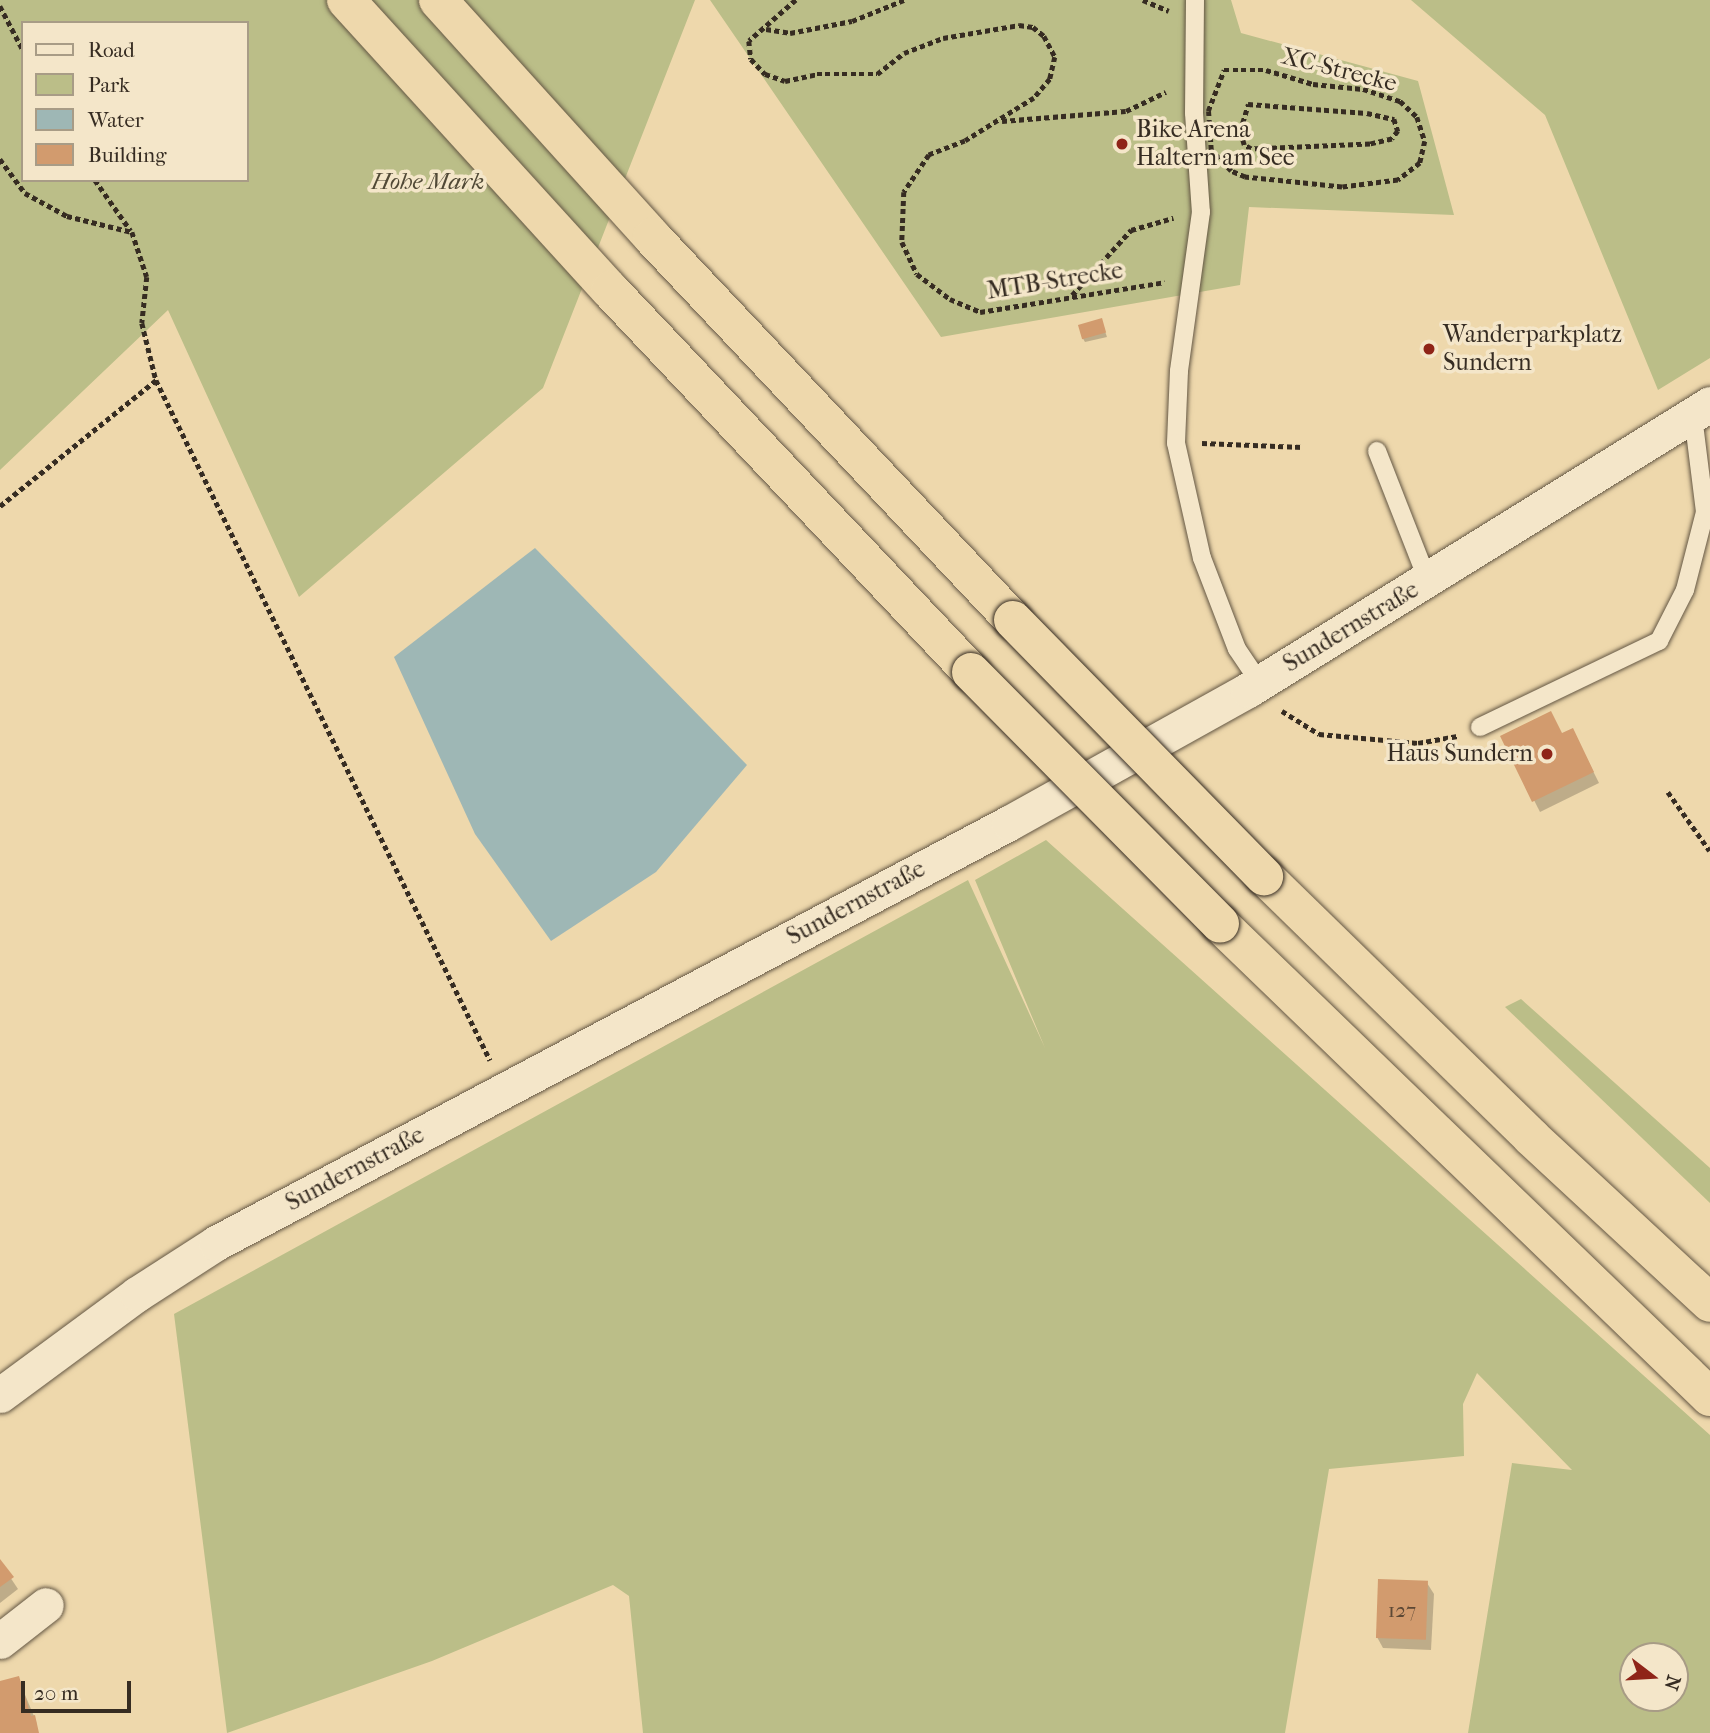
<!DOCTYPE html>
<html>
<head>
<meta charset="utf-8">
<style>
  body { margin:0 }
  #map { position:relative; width:1710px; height:1733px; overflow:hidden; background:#eed8ac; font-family:"IM FELL French Canon",serif }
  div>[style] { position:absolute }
  .green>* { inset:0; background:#bbbe88 }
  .water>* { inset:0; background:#9eb7b5 }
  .shadow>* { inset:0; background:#0003 }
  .building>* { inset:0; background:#d29b6e; transform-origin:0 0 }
  .path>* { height:4.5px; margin-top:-2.25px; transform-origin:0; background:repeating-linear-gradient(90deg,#362c22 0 5px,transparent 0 8.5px) }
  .roads { filter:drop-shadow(0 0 2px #645744) drop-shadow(0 0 2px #645744) }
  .lane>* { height:18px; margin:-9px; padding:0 9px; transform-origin:9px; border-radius:9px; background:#f4e6c9 }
  .street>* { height:35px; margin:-17.5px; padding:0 17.5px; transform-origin:17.5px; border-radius:17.5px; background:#f4e6c9 }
  .highway>* { height:38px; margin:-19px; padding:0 19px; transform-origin:19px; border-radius:19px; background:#eed8ac }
  .bridges { filter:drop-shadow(0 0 2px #362c22) drop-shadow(0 0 2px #362c22) }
  .highway-bridge>* { height:38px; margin:-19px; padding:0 19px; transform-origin:19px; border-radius:19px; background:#eed8ac }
  .dots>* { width:19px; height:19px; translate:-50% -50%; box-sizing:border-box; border:4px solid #f4e6c9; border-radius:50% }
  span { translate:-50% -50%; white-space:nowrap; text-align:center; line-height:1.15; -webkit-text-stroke:7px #f4e6c9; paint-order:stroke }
  .number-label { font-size:21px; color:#5d4835 }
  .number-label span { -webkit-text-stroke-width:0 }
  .street-label { font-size:24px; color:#362c22 }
  .poi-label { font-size:24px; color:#362c22 }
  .left { translate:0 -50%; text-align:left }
  .right { translate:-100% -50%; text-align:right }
  .park-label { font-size:24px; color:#514936; font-style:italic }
  .legend { position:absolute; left:21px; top:21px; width:228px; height:161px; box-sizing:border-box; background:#f4e6c9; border:2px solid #a89c86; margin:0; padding:9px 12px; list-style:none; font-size:21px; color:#362c22 }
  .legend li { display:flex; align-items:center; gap:14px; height:35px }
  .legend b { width:35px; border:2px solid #a89c86 }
  .north { position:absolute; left:1619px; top:1642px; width:70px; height:70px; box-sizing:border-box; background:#f4e6c9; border:2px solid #a89c86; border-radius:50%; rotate:107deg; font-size:19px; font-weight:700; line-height:28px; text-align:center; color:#362c22 }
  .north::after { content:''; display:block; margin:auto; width:24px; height:32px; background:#8f2418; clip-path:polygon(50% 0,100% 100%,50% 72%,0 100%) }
  .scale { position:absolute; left:21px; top:1681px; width:110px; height:32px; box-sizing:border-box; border:4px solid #362c22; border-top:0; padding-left:9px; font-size:21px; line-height:24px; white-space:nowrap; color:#362c22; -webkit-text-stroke:5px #f4e6c9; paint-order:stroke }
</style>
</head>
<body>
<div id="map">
  <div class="green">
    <i style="clip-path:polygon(evenodd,0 0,695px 0,543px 388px,299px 597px,168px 310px,0 470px,0 0,23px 23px,247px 23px,247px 180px,23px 180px,23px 23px)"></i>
    <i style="clip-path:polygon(710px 0,1231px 0,1241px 33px,1418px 81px,1454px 215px,1249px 207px,1240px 285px,941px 337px)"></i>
    <i style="clip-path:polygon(1411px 0,1710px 0,1710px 358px,1658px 390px,1545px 115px)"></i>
    <i style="clip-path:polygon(evenodd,1046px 840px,1710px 1435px,1710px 1733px,1468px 1733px,1512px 1463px,1572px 1470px,1477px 1373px,1463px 1404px,1464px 1456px,1329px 1469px,1285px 1733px,643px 1733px,629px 1596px,613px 1585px,432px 1661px,227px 1733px,174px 1314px,968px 880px,1045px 1048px,975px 880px,1046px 840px,1633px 1656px,1675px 1656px,1675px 1698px,1633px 1698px,1633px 1656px)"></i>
    <i style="clip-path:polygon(1521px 999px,1710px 1168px,1710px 1203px,1505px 1007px)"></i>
  </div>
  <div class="water">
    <i style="clip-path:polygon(535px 548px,747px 765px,656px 872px,551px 941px,475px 834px,394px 657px)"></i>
  </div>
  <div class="shadow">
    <i style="clip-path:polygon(1101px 320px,1107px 337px,1085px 342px,1082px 337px)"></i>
    <i style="clip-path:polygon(1563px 735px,1578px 741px,1599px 783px,1540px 812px,1502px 737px)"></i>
    <i style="clip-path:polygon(0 1562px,18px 1589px,0 1603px)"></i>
    <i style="clip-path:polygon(1427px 1583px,1434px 1594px,1431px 1650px,1383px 1648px,1377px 1637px)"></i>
    <i style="clip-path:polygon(18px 1678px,36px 1721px,38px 1733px,0 1733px,0 1683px)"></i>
  </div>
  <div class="building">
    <i style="left:1102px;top:318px;width:15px;height:25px;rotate:74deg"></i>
    <i style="clip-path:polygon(1551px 711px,1562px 733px,1573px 728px,1594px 772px,1532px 802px,1500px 736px)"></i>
    <i style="clip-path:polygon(0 1559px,14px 1577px,0 1587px)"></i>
    <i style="left:1378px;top:1579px;width:50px;height:59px;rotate:2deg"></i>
    <i style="clip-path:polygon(19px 1676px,31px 1716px,35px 1715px,39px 1733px,0 1733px,0 1681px)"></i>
  </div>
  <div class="path">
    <i style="left:796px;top:0;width:62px;rotate:138.9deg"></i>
    <i style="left:749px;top:41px;width:18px;rotate:84deg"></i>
    <i style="left:751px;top:59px;width:21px;rotate:47deg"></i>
    <i style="left:765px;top:74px;width:21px;rotate:19deg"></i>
    <i style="left:785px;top:81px;width:33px;rotate:-12deg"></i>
    <i style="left:817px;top:74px;width:60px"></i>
    <i style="left:877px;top:74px;width:34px;rotate:-38deg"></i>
    <i style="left:904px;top:53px;width:42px;rotate:-21deg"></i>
    <i style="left:943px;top:38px;width:77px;rotate:-9.7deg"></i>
    <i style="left:1019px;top:25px;width:14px;rotate:8deg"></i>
    <i style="left:1033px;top:27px;width:14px;rotate:39deg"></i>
    <i style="left:1044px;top:36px;width:24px;rotate:62deg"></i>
    <i style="left:1055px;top:57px;width:23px;rotate:103deg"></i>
    <i style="left:1050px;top:79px;width:25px;rotate:130deg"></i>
    <i style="left:1034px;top:98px;width:81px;rotate:148.1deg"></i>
    <i style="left:965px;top:141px;width:39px;rotate:159deg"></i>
    <i style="left:929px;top:155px;width:45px;rotate:124deg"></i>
    <i style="left:904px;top:192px;width:50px;rotate:92.3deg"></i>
    <i style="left:902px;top:242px;width:35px;rotate:65deg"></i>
    <i style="left:917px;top:274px;width:41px;rotate:37.1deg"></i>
    <i style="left:950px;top:299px;width:33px;rotate:23deg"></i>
    <i style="left:980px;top:312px;width:187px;rotate:-9.2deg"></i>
    <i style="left:1143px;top:0;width:28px;rotate:23deg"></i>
    <i style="left:0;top:6px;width:50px;rotate:62.4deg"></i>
    <i style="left:766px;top:29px;width:24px;rotate:9deg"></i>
    <i style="left:790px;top:33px;width:63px;rotate:-11deg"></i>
    <i style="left:852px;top:21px;width:56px;rotate:-22deg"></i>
    <i style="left:1224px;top:70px;width:42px"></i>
    <i style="left:1266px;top:70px;width:49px;rotate:16.6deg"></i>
    <i style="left:1313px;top:84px;width:50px;rotate:5.7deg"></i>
    <i style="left:1363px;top:89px;width:39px;rotate:18deg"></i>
    <i style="left:1400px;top:101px;width:23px;rotate:43deg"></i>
    <i style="left:1417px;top:117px;width:25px;rotate:72deg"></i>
    <i style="left:1425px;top:141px;width:23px;rotate:103deg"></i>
    <i style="left:1420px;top:163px;width:28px;rotate:142deg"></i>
    <i style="left:1398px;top:180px;width:56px;rotate:172.9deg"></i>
    <i style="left:1342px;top:187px;width:98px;rotate:-174.1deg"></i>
    <i style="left:1245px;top:177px;width:15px;rotate:-157deg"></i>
    <i style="left:1231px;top:171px;width:29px;rotate:-134deg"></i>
    <i style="left:1211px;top:150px;width:39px;rotate:-94deg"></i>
    <i style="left:1208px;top:111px;width:44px;rotate:-68.7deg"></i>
    <i style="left:1248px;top:104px;width:119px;rotate:4.3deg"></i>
    <i style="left:1367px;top:113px;width:28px;rotate:13deg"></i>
    <i style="left:1394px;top:119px;width:13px;rotate:72deg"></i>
    <i style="left:1398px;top:131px;width:10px;rotate:127deg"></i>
    <i style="left:1392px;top:139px;width:23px;rotate:167deg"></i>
    <i style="left:1370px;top:144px;width:119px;rotate:177.6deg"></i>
    <i style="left:1251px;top:149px;width:8px;rotate:-150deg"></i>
    <i style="left:1244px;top:145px;width:15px;rotate:-106deg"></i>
    <i style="left:1240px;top:131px;width:28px;rotate:-73deg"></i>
    <i style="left:1002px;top:121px;width:124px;rotate:-4.6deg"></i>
    <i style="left:1126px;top:111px;width:44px;rotate:-25.4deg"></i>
    <i style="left:0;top:159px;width:42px;rotate:53.7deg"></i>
    <i style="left:25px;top:193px;width:48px;rotate:28.7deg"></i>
    <i style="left:67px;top:216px;width:67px;rotate:13.8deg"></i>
    <i style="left:132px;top:232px;width:47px;rotate:71.6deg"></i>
    <i style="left:147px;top:277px;width:46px;rotate:96.2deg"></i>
    <i style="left:142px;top:323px;width:59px;rotate:76.2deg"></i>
    <i style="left:156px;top:380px;width:758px;rotate:63.84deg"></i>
    <i style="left:95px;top:180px;width:62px;rotate:54.8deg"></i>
    <i style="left:1072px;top:295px;width:88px;rotate:-47.8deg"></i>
    <i style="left:1131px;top:230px;width:44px;rotate:-15.9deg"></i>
    <i style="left:1202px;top:443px;width:101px;rotate:2.3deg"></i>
    <i style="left:0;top:506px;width:201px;rotate:-38.9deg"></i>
    <i style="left:1282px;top:711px;width:44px;rotate:31.9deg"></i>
    <i style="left:1319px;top:734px;width:99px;rotate:5.2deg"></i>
    <i style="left:1418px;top:743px;width:40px;rotate:-10deg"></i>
    <i style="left:1668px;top:792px;width:72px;rotate:54.6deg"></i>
  </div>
  <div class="roads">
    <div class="lane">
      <i style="left:1195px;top:0;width:113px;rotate:90.5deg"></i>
      <i style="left:1194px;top:113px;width:99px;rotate:86deg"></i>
      <i style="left:1201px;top:212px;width:161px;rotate:97.9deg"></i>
      <i style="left:1179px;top:371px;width:72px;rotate:92.4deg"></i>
      <i style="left:1176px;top:443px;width:118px;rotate:77.3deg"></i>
      <i style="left:1202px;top:558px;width:97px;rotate:69deg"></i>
      <i style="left:1237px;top:649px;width:41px;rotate:55.9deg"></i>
      <i style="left:1377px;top:451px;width:140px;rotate:68.6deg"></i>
      <i style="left:1480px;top:727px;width:199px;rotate:-25.7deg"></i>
      <i style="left:1659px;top:641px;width:57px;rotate:-63deg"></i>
      <i style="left:1685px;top:590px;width:81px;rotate:-75.6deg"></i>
      <i style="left:1705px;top:512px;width:98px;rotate:-97.1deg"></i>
    </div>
    <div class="street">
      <i style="left:0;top:1395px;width:170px;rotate:-36.4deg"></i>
      <i style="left:137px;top:1294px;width:94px;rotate:-32.8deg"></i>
      <i style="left:216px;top:1243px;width:897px;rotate:-27.91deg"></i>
      <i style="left:1009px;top:823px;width:274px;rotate:-29.1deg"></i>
      <i style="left:1248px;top:690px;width:543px;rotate:-31.76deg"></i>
      <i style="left:0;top:1641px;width:58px;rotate:-38deg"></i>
    </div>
    <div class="highway">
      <i style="left:346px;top:0;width:392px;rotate:47.7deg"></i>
      <i style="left:610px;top:290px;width:526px;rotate:46.62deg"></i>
      <i style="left:438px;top:0;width:319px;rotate:47.9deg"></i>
      <i style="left:652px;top:237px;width:526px;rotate:46.69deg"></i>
      <i style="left:1264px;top:876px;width:373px;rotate:44.3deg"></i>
      <i style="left:1531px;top:1137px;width:244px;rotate:42.8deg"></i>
      <i style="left:1220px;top:924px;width:681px;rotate:43.99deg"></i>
    </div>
  </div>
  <div class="bridges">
    <div class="highway-bridge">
      <i style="left:1013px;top:620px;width:359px;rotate:45.6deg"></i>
      <i style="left:971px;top:672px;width:354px;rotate:45.3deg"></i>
    </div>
  </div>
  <div class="dots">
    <i style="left:1122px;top:144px;background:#8f2418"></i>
    <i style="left:1429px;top:349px;background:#8f2418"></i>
    <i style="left:1547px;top:754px;background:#8f2418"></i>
  </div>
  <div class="number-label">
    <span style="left:1402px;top:1610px">127</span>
  </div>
  <div class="street-label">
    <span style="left:1339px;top:70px;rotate:14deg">XC-Strecke</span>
    <span style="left:1055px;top:281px;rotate:-9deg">MTB-Strecke</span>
    <span style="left:1351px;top:627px;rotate:-31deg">Sundernstraße</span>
    <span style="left:856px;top:903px;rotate:-28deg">Sundernstraße</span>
    <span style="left:355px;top:1169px;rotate:-28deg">Sundernstraße</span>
  </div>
  <div class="poi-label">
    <span class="left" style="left:1136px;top:144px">Bike Arena<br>Haltern am See</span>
    <span class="left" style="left:1443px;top:349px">Wanderparkplatz<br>Sundern</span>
    <span class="right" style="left:1533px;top:754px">Haus Sundern</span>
  </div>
  <div class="park-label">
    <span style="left:428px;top:182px">Hohe Mark</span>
  </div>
  <ul class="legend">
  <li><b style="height:9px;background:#f4e6c9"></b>Road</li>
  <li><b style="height:19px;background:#bbbe88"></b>Park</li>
  <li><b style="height:19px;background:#9eb7b5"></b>Water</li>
  <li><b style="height:19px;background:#d29b6e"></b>Building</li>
  </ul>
  <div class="north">N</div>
  <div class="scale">20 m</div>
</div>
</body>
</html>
